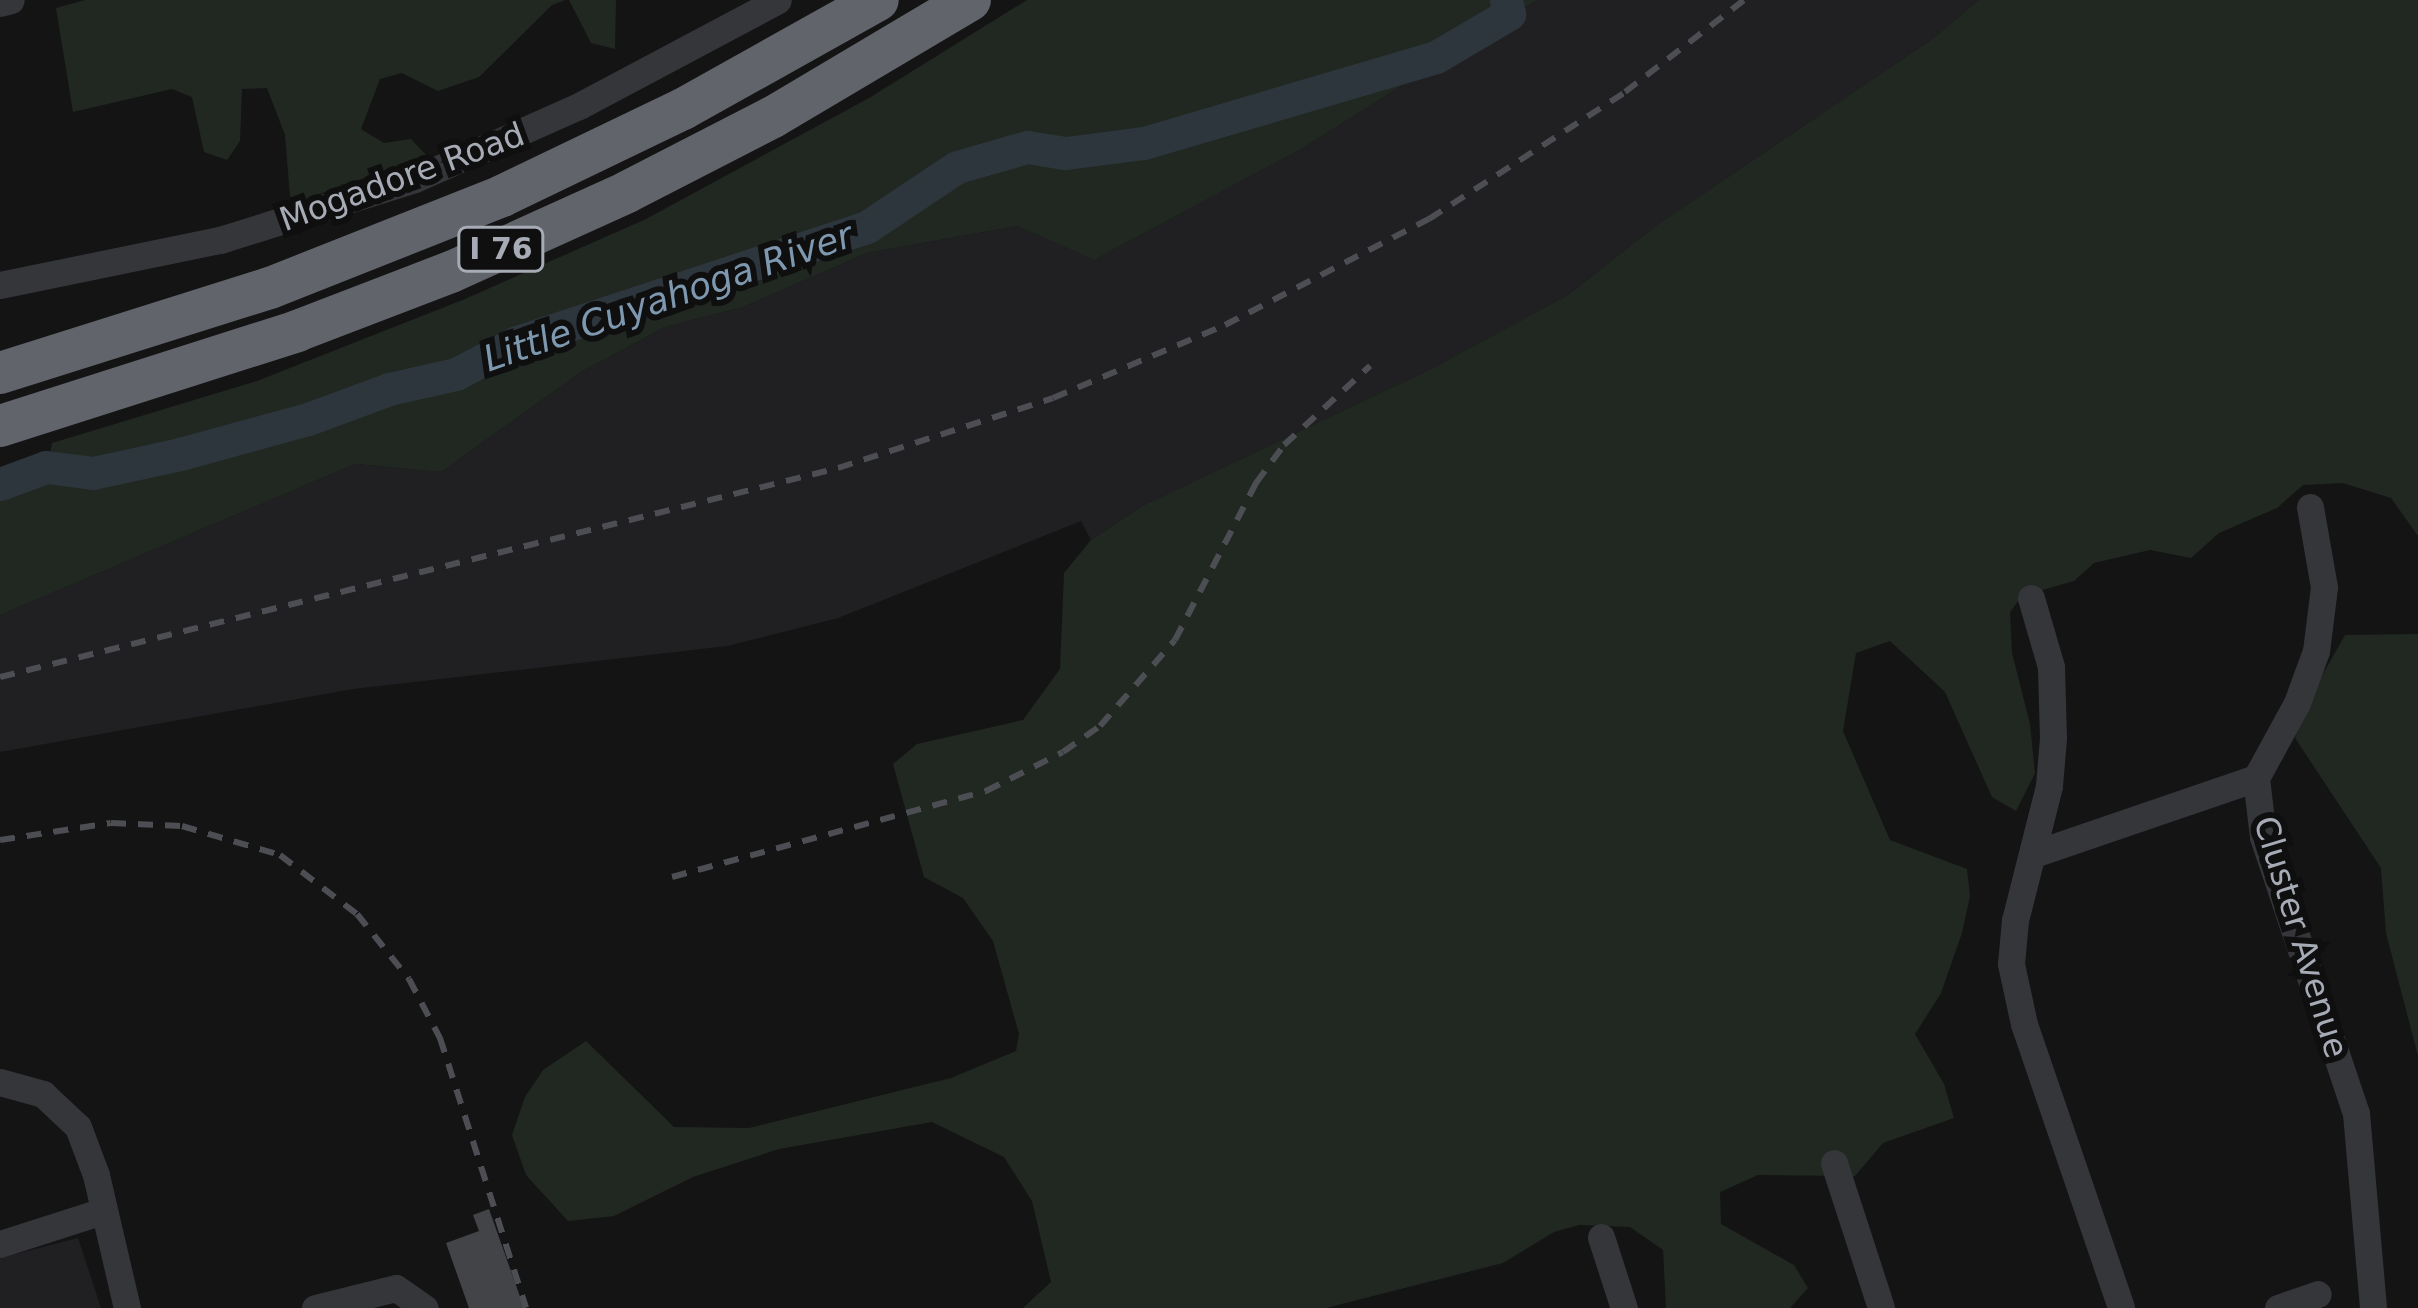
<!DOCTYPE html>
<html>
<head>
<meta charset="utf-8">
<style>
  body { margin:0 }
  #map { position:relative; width:2418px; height:1308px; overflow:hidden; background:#141415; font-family:"DejaVu Sans",sans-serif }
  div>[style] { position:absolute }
  .built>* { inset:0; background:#202022 }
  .green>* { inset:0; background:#202821 }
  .river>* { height:33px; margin:-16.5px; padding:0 16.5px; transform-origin:16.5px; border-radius:16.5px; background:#2e363d }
  .building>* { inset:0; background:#434448 }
  .minor>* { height:27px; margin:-13.5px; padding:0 13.5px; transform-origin:13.5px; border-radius:13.5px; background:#35363a }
  .highway>* { height:42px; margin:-21px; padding:0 21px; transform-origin:21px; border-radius:21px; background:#61646b }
  .rail>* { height:6px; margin-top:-3px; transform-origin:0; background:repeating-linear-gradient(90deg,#4c4e53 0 15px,transparent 0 27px) }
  span { translate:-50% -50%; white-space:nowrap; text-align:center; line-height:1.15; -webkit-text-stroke:12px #0f0f10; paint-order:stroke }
  .shield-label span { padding:3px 9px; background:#0f0f10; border:3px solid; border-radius:9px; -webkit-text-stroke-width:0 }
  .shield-label { font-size:30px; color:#a6abb5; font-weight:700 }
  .street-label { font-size:33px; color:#a6abb5 }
  .water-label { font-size:36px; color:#7e98af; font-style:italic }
</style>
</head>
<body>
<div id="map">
  <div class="built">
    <i style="clip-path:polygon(1537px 0,1979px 0,1931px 40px,1657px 225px,1568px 295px,1429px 370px,1142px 506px,1091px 540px,1081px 521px,838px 618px,727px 646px,353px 689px,0 752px,0 615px,355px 464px,441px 472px,581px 372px,665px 327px,743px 307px,867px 253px,1017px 226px,1094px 260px,1303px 148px)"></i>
    <i style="clip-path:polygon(78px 1238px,101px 1308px,0 1308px,0 1258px)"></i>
  </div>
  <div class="green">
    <i style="clip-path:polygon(85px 0,565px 0,552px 5px,479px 77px,438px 91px,402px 73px,380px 79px,361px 129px,384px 143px,411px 139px,427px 156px,305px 199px,290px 197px,285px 135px,267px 88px,242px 89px,240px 141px,227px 160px,204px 152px,192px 97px,172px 89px,73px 112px,56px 8px)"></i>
    <i style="clip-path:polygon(569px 0,616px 0,615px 49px,591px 43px)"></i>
    <i style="clip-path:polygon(1027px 0,1537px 0,1303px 148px,1094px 260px,1017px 226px,867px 253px,743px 307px,665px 327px,581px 372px,441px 472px,355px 464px,0 615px,0 469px,50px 454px,52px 443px,257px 381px,465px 299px,646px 219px,869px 98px)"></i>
    <i style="clip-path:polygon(1979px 0,2418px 0,2418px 536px,2391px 498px,2343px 483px,2303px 485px,2277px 508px,2219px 533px,2191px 558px,2150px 550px,2094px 563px,2074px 581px,2022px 596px,2010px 612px,2012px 653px,2030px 724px,2035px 773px,2016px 811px,1992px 797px,1945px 692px,1890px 641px,1856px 653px,1843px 731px,1890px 840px,1967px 869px,1970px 896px,1962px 933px,1941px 993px,1915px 1034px,1944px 1084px,1954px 1118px,1883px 1143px,1855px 1176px,1758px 1175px,1720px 1192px,1721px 1224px,1794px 1265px,1808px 1288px,1790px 1308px,1666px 1308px,1663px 1250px,1630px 1227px,1579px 1225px,1554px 1232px,1503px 1263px,1326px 1308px,1023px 1308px,1051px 1282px,1032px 1201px,1004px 1157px,932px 1122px,779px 1149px,693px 1177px,614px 1216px,568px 1221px,526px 1175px,512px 1135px,525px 1097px,543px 1070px,586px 1041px,674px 1127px,749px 1128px,951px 1078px,1016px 1051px,1019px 1034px,993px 941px,963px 898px,924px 877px,893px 764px,917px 744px,1023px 720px,1060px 669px,1064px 573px,1091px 540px,1142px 506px,1429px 370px,1568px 295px,1657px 225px,1931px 40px)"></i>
    <i style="clip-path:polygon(2418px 634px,2418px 1056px,2386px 933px,2381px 868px,2295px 738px,2312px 693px,2345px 635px)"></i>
  </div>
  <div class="river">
    <i style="left:0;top:484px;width:49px;rotate:-20.3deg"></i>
    <i style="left:46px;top:467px;width:47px;rotate:7.3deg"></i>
    <i style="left:93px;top:473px;width:89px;rotate:-12.3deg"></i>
    <i style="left:180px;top:454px;width:133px;rotate:-15.3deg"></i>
    <i style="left:308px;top:419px;width:86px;rotate:-20.3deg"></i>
    <i style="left:389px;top:389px;width:69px;rotate:-12.6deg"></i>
    <i style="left:456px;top:374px;width:69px;rotate:-27.7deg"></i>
    <i style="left:517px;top:342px;width:368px;rotate:-18.2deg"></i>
    <i style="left:867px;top:227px;width:108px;rotate:-33.7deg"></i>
    <i style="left:957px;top:167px;width:73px;rotate:-15.9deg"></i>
    <i style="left:1027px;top:147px;width:39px;rotate:9deg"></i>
    <i style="left:1066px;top:153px;width:79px;rotate:-7.3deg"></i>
    <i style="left:1144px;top:143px;width:304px;rotate:-16.4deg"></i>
    <i style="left:1436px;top:57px;width:85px;rotate:-30.5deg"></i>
    <i style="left:1509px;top:14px;width:14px;rotate:-102deg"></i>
  </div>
  <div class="building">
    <i style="clip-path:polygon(489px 1209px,524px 1308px,469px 1308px,446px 1243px,479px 1231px,473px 1215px)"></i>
  </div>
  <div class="minor">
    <i style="left:0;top:3px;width:11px;rotate:-15deg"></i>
    <i style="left:0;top:285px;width:225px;rotate:-11.6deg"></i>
    <i style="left:220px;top:240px;width:204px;rotate:-17.4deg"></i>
    <i style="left:415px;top:179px;width:180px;rotate:-24deg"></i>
    <i style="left:579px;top:106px;width:225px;rotate:-28deg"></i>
    <i style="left:2310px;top:507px;width:81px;rotate:80.1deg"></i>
    <i style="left:2324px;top:587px;width:64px;rotate:97.1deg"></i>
    <i style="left:2316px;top:651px;width:55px;rotate:110.1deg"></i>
    <i style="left:2297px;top:703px;width:85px;rotate:118.7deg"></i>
    <i style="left:2256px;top:778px;width:59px;rotate:83.2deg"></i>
    <i style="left:2263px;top:837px;width:291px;rotate:71.4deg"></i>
    <i style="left:2356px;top:1113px;width:196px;rotate:85deg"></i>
    <i style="left:2031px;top:598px;width:72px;rotate:73.8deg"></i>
    <i style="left:2051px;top:667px;width:71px;rotate:88.4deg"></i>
    <i style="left:2053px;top:738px;width:48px;rotate:94.8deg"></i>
    <i style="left:2049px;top:786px;width:138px;rotate:104.2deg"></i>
    <i style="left:2015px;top:920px;width:44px;rotate:95.2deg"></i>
    <i style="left:2011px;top:964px;width:61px;rotate:77.8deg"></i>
    <i style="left:2024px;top:1024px;width:300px;rotate:71.1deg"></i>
    <i style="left:2034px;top:854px;width:235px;rotate:-18.9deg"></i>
    <i style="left:0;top:1082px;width:45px;rotate:15.6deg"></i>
    <i style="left:43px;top:1094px;width:48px;rotate:43.3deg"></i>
    <i style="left:78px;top:1127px;width:51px;rotate:69.4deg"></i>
    <i style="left:96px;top:1175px;width:137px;rotate:76.9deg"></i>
    <i style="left:1834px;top:1163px;width:152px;rotate:72deg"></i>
    <i style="left:1601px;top:1237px;width:75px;rotate:72.1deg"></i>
    <i style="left:0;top:1244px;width:108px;rotate:-17.8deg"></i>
    <i style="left:315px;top:1308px;width:83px;rotate:-13.9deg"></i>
    <i style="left:396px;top:1288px;width:35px;rotate:35deg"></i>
    <i style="left:2278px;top:1308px;width:42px;rotate:-19.3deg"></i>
  </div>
  <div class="highway">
    <i style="left:0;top:373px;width:283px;rotate:-17.5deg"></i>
    <i style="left:270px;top:288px;width:250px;rotate:-21.6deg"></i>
    <i style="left:502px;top:196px;width:201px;rotate:-25.7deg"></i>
    <i style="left:683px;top:109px;width:223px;rotate:-29.2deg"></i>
    <i style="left:0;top:426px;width:312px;rotate:-17.7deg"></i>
    <i style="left:297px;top:331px;width:165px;rotate:-21deg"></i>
    <i style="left:451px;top:272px;width:193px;rotate:-24.4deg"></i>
    <i style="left:627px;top:192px;width:164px;rotate:-27.2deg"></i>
    <i style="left:773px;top:117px;width:229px;rotate:-30.7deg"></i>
  </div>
  <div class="rail">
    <i style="left:0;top:677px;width:864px;rotate:-14deg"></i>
    <i style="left:838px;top:468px;width:226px;rotate:-18deg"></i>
    <i style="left:1053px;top:398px;width:187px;rotate:-23deg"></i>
    <i style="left:1225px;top:325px;width:230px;rotate:-27.5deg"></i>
    <i style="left:1429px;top:219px;width:234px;rotate:-32.9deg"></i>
    <i style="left:1625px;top:92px;width:150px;rotate:-37.7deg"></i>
    <i style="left:0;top:840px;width:112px;rotate:-8.7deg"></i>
    <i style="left:111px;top:823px;width:71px;rotate:2.4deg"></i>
    <i style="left:182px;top:826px;width:102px;rotate:16.5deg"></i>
    <i style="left:280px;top:855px;width:97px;rotate:37.5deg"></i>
    <i style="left:357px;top:914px;width:83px;rotate:51.3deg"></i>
    <i style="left:409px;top:979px;width:67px;rotate:62.3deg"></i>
    <i style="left:440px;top:1038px;width:283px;rotate:72.3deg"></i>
    <i style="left:672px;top:877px;width:326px;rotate:-15.3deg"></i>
    <i style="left:986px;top:791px;width:86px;rotate:-26.9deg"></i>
    <i style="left:1063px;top:752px;width:45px;rotate:-35.1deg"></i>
    <i style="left:1100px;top:726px;width:114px;rotate:-48.9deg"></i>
    <i style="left:1175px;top:640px;width:177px;rotate:-62.7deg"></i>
    <i style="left:1256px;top:483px;width:47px;rotate:-53.6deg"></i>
    <i style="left:1284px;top:445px;width:117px;rotate:-42.6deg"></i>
  </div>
  <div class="shield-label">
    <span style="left:501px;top:249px">I 76</span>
  </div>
  <div class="street-label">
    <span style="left:402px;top:177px;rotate:-20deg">Mogadore Road</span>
    <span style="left:2301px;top:937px;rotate:73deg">Cluster Avenue</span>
  </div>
  <div class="water-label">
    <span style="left:668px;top:297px;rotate:-19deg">Little Cuyahoga River</span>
  </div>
</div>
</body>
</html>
